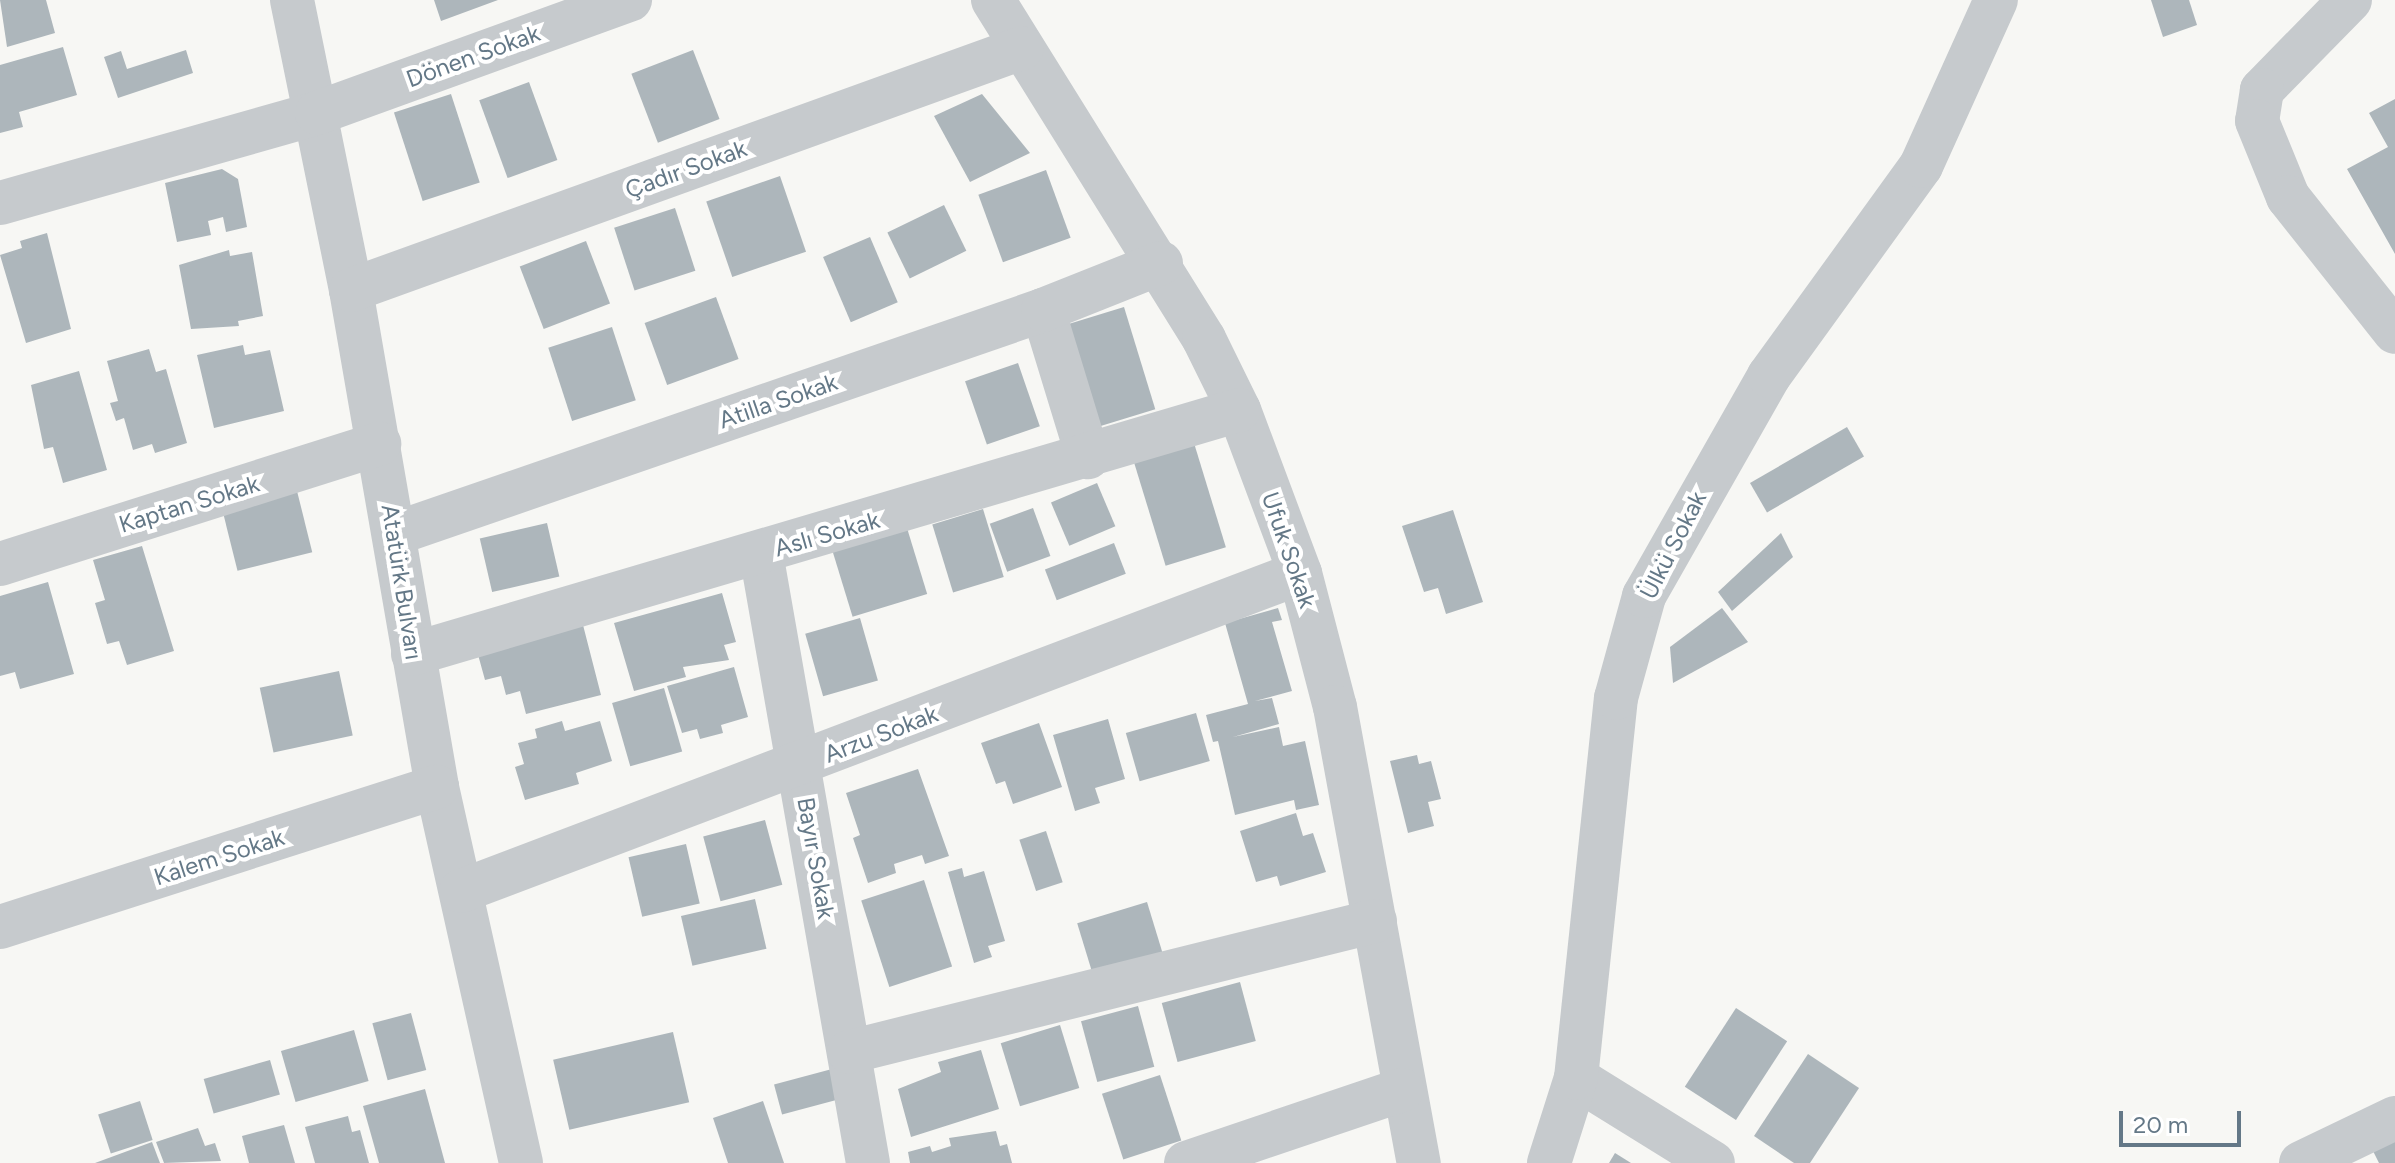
<!DOCTYPE html>
<html>
<head>
<meta charset="utf-8">
<style>
  body { margin:0 }
  #map { position:relative; width:2395px; height:1163px; overflow:hidden; background:#f7f7f4; font-family:Figtree,sans-serif }
  div>[style] { position:absolute }
  .building>* { inset:0; background:#adb6bb; transform-origin:0 0 }
  .street>* { height:44px; margin:-22px; padding:0 22px; transform-origin:22px; border-radius:22px; background:#c6cacd }
  span { translate:-50% -50%; white-space:nowrap; text-align:center; line-height:1.15; -webkit-text-stroke:8px #fff; paint-order:stroke }
  .street-label { font-size:24px; color:#647887 }
  .scale { position:absolute; left:2119px; top:1111px; width:122px; height:36px; box-sizing:border-box; border:4px solid #647887; border-top:0; padding-left:10px; font-size:24px; line-height:28px; white-space:nowrap; color:#647887; -webkit-text-stroke:6px #fff; paint-order:stroke }
</style>
</head>
<body>
<div id="map">
  <div class="building">
    <i style="clip-path:polygon(0 0,46px 0,55px 33px,7px 47px)"></i>
    <i style="clip-path:polygon(434px 0,498px 0,441px 21px)"></i>
    <i style="clip-path:polygon(2151px 0,2189px 0,2197px 25px,2163px 37px)"></i>
    <i style="clip-path:polygon(63px 47px,77px 95px,19px 112px,23px 127px,0 133px,0 65px)"></i>
    <i style="clip-path:polygon(186px 50px,193px 73px,118px 98px,104px 57px,121px 51px,127px 69px)"></i>
    <i style="left:693px;top:50px;width:74px;height:66px;rotate:69deg"></i>
    <i style="left:529px;top:82px;width:83px;height:53px;rotate:70deg"></i>
    <i style="left:451px;top:94px;width:93px;height:60px;rotate:72deg"></i>
    <i style="clip-path:polygon(982px 94px,1030px 153px,970px 182px,934px 116px)"></i>
    <i style="clip-path:polygon(2395px 99px,2395px 254px,2347px 169px,2388px 147px,2369px 113px)"></i>
    <i style="clip-path:polygon(222px 169px,238px 179px,247px 227px,226px 232px,223px 217px,208px 221px,211px 235px,177px 242px,165px 183px)"></i>
    <i style="left:1046px;top:170px;width:72px;height:72px;rotate:70deg"></i>
    <i style="left:780px;top:176px;width:80px;height:78px;rotate:71deg"></i>
    <i style="left:944px;top:205px;width:51px;height:63px;rotate:64deg"></i>
    <i style="left:675px;top:208px;width:66px;height:64px;rotate:72deg"></i>
    <i style="clip-path:polygon(47px 233px,71px 329px,26px 343px,0 255px,22px 248px,20px 241px)"></i>
    <i style="left:870px;top:237px;width:71px;height:51px;rotate:67deg"></i>
    <i style="left:586px;top:241px;width:67px;height:71px;rotate:69deg"></i>
    <i style="clip-path:polygon(229px 250px,230px 256px,252px 252px,263px 316px,238px 321px,239px 326px,191px 329px,179px 265px)"></i>
    <i style="left:716px;top:297px;width:66px;height:76px;rotate:70deg"></i>
    <i style="left:1124px;top:307px;width:107px;height:69px;rotate:73deg"></i>
    <i style="left:612px;top:327px;width:77px;height:67px;rotate:72deg"></i>
    <i style="clip-path:polygon(243px 345px,245px 355px,270px 350px,284px 411px,214px 428px,197px 355px)"></i>
    <i style="clip-path:polygon(149px 349px,156px 372px,166px 369px,187px 443px,155px 453px,152px 444px,133px 450px,124px 418px,116px 421px,110px 403px,118px 401px,107px 361px)"></i>
    <i style="left:1018px;top:363px;width:67px;height:56px;rotate:71deg"></i>
    <i style="clip-path:polygon(79px 371px,107px 470px,63px 483px,53px 447px,44px 449px,31px 385px)"></i>
    <i style="left:1847px;top:427px;width:34px;height:112px;rotate:60deg"></i>
    <i style="left:1194px;top:443px;width:109px;height:63px;rotate:73deg"></i>
    <i style="left:1097px;top:483px;width:47px;height:50px;rotate:67deg"></i>
    <i style="left:297px;top:491px;width:63px;height:77px;rotate:76deg"></i>
    <i style="left:1033px;top:508px;width:51px;height:46px;rotate:70deg"></i>
    <i style="left:983px;top:509px;width:71px;height:53px;rotate:73deg"></i>
    <i style="clip-path:polygon(1453px 510px,1483px 602px,1446px 614px,1438px 588px,1424px 592px,1402px 526px)"></i>
    <i style="left:547px;top:523px;width:55px;height:69px;rotate:77deg"></i>
    <i style="left:907px;top:528px;width:69px;height:78px;rotate:73deg"></i>
    <i style="clip-path:polygon(1781px 533px,1793px 557px,1732px 611px,1718px 592px)"></i>
    <i style="left:1114px;top:543px;width:33px;height:74px;rotate:69deg"></i>
    <i style="clip-path:polygon(142px 546px,174px 651px,127px 665px,119px 641px,107px 644px,95px 603px,105px 600px,93px 560px)"></i>
    <i style="clip-path:polygon(48px 582px,74px 674px,20px 689px,15px 672px,0 676px,0 596px)"></i>
    <i style="clip-path:polygon(722px 593px,736px 642px,724px 645px,729px 660px,683px 667px,686px 677px,634px 691px,614px 623px)"></i>
    <i style="clip-path:polygon(1278px 608px,1282px 620px,1272px 622px,1292px 691px,1255px 701px,1272px 698px,1279px 724px,1233px 737px,1279px 727px,1283px 746px,1305px 741px,1319px 805px,1296px 810px,1294px 800px,1235px 815px,1218px 741px,1213px 742px,1206px 715px,1248px 704px,1225px 623px)"></i>
    <i style="clip-path:polygon(1722px 608px,1748px 642px,1673px 683px,1670px 647px)"></i>
    <i style="left:860px;top:618px;width:65px;height:57px;rotate:74deg"></i>
    <i style="clip-path:polygon(583px 625px,601px 695px,526px 714px,520px 691px,506px 695px,501px 676px,485px 680px,477px 651px)"></i>
    <i style="clip-path:polygon(734px 667px,748px 717px,721px 725px,723px 733px,700px 739px,697px 729px,682px 733px,667px 686px)"></i>
    <i style="left:339px;top:671px;width:66px;height:81px;rotate:78deg"></i>
    <i style="left:664px;top:688px;width:66px;height:54px;rotate:74deg"></i>
    <i style="left:1196px;top:713px;width:50px;height:73px;rotate:74deg"></i>
    <i style="clip-path:polygon(1108px 719px,1125px 779px,1095px 788px,1100px 803px,1075px 811px,1053px 735px)"></i>
    <i style="clip-path:polygon(562px 721px,565px 731px,600px 721px,612px 761px,576px 773px,579px 784px,525px 800px,515px 767px,524px 764px,518px 743px,537px 738px,535px 729px)"></i>
    <i style="clip-path:polygon(1039px 723px,1062px 787px,1013px 804px,1005px 781px,996px 784px,981px 743px)"></i>
    <i style="clip-path:polygon(1417px 755px,1419px 764px,1431px 761px,1441px 799px,1428px 802px,1434px 826px,1408px 833px,1390px 761px)"></i>
    <i style="clip-path:polygon(918px 769px,949px 856px,925px 864px,922px 855px,894px 864px,896px 873px,868px 883px,853px 838px,860px 835px,846px 793px)"></i>
    <i style="clip-path:polygon(1296px 813px,1303px 836px,1313px 833px,1326px 872px,1280px 886px,1277px 876px,1256px 882px,1240px 831px)"></i>
    <i style="left:765px;top:820px;width:67px;height:64px;rotate:75deg"></i>
    <i style="left:1046px;top:831px;width:54px;height:28px;rotate:72deg"></i>
    <i style="left:686px;top:844px;width:61px;height:59px;rotate:77deg"></i>
    <i style="clip-path:polygon(962px 868px,964px 877px,984px 871px,1005px 941px,988px 946px,992px 957px,974px 963px,948px 872px)"></i>
    <i style="left:924px;top:880px;width:91px;height:66px;rotate:72deg"></i>
    <i style="left:755px;top:899px;width:51px;height:76px;rotate:77deg"></i>
    <i style="left:1147px;top:902px;width:53px;height:73px;rotate:73deg"></i>
    <i style="left:1240px;top:982px;width:61px;height:81px;rotate:75deg"></i>
    <i style="left:1138px;top:1006px;width:63px;height:59px;rotate:75deg"></i>
    <i style="left:1736px;top:1008px;width:61px;height:94px;rotate:33deg"></i>
    <i style="left:411px;top:1013px;width:59px;height:40px;rotate:75deg"></i>
    <i style="left:1060px;top:1025px;width:66px;height:62px;rotate:73deg"></i>
    <i style="left:354px;top:1030px;width:53px;height:76px;rotate:74deg"></i>
    <i style="left:673px;top:1032px;width:72px;height:123px;rotate:77deg"></i>
    <i style="clip-path:polygon(981px 1050px,999px 1109px,911px 1137px,898px 1089px,941px 1072px,938px 1062px)"></i>
    <i style="clip-path:polygon(1808px 1054px,1859px 1088px,1810px 1163px,1794px 1163px,1754px 1136px)"></i>
    <i style="left:270px;top:1060px;width:36px;height:69px;rotate:74deg"></i>
    <i style="left:832px;top:1069px;width:31px;height:60px;rotate:75deg"></i>
    <i style="left:1160px;top:1075px;width:69px;height:61px;rotate:72deg"></i>
    <i style="clip-path:polygon(425px 1089px,445px 1163px,379px 1163px,363px 1106px)"></i>
    <i style="left:140px;top:1101px;width:41px;height:44px;rotate:72deg"></i>
    <i style="clip-path:polygon(763px 1101px,784px 1163px,728px 1163px,713px 1118px)"></i>
    <i style="clip-path:polygon(348px 1116px,352px 1132px,360px 1130px,369px 1163px,315px 1163px,305px 1127px)"></i>
    <i style="clip-path:polygon(284px 1125px,295px 1163px,249px 1163px,242px 1136px)"></i>
    <i style="clip-path:polygon(198px 1128px,205px 1146px,215px 1143px,221px 1161px,164px 1163px,156px 1142px)"></i>
    <i style="clip-path:polygon(996px 1131px,1000px 1146px,1007px 1144px,1012px 1163px,910px 1163px,908px 1152px,930px 1146px,932px 1152px,951px 1146px,949px 1138px)"></i>
    <i style="clip-path:polygon(2395px 1133px,2395px 1163px,2379px 1163px,2370px 1145px)"></i>
    <i style="clip-path:polygon(152px 1142px,160px 1163px,95px 1163px)"></i>
    <i style="clip-path:polygon(1615px 1153px,1631px 1163px,1609px 1163px)"></i>
  </div>
  <div class="street">
    <i style="left:292px;top:0;width:296px;rotate:78.5deg"></i>
    <i style="left:351px;top:290px;width:504px;rotate:80.18deg"></i>
    <i style="left:437px;top:787px;width:385px;rotate:77.4deg"></i>
    <i style="left:993px;top:0;width:399px;rotate:58.1deg"></i>
    <i style="left:1204px;top:339px;width:79px;rotate:63.8deg"></i>
    <i style="left:1239px;top:410px;width:174px;rotate:69.5deg"></i>
    <i style="left:1300px;top:573px;width:138px;rotate:75.4deg"></i>
    <i style="left:1335px;top:707px;width:464px;rotate:79.6deg"></i>
    <i style="left:2350px;top:0;width:126px;rotate:134.4deg"></i>
    <i style="left:2262px;top:90px;width:31px;rotate:99deg"></i>
    <i style="left:2257px;top:121px;width:82px;rotate:67.8deg"></i>
    <i style="left:2288px;top:197px;width:172px;rotate:51.6deg"></i>
    <i style="left:0;top:203px;width:330px;rotate:-15.8deg"></i>
    <i style="left:317px;top:113px;width:333px;rotate:-19.9deg"></i>
    <i style="left:351px;top:290px;width:713px;rotate:-19.83deg"></i>
    <i style="left:1043px;top:310px;width:154px;rotate:73deg"></i>
    <i style="left:394px;top:534px;width:687px;rotate:-19.04deg"></i>
    <i style="left:1043px;top:310px;width:127px;rotate:-21.7deg"></i>
    <i style="left:761px;top:553px;width:619px;rotate:80.05deg"></i>
    <i style="left:0;top:564px;width:398px;rotate:-17.6deg"></i>
    <i style="left:413px;top:654px;width:861px;rotate:-16.46deg"></i>
    <i style="left:461px;top:891px;width:897px;rotate:-20.76deg"></i>
    <i style="left:0;top:927px;width:459px;rotate:-17.8deg"></i>
    <i style="left:849px;top:1052px;width:542px;rotate:-13.98deg"></i>
    <i style="left:1576px;top:1078px;width:161px;rotate:31.8deg"></i>
    <i style="left:1186px;top:1163px;width:228px;rotate:-18.7deg"></i>
    <i style="left:1549px;top:1163px;width:89px;rotate:-72.4deg"></i>
    <i style="left:1576px;top:1078px;width:382px;rotate:-84deg"></i>
    <i style="left:1616px;top:698px;width:106px;rotate:-74.6deg"></i>
    <i style="left:1644px;top:596px;width:253px;rotate:-60.4deg"></i>
    <i style="left:1769px;top:376px;width:259px;rotate:-54.1deg"></i>
    <i style="left:1921px;top:166px;width:182px;rotate:-65.7deg"></i>
    <i style="left:2301px;top:1163px;width:104px;rotate:-25.6deg"></i>
  </div>
  <div class="street-label">
    <span style="left:473px;top:56px;rotate:-20deg">Dönen Sokak</span>
    <span style="left:686px;top:169px;rotate:-20deg">Çadır Sokak</span>
    <span style="left:778px;top:401px;rotate:-19deg">Atilla Sokak</span>
    <span style="left:189px;top:504px;rotate:-17deg">Kaptan Sokak</span>
    <span style="left:827px;top:534px;rotate:-16deg">Aslı Sokak</span>
    <span style="left:1673px;top:545px;rotate:-63deg">Ülkü Sokak</span>
    <span style="left:1289px;top:550px;rotate:71deg">Ufuk Sokak</span>
    <span style="left:402px;top:582px;rotate:81deg">Atatürk Bulvarı</span>
    <span style="left:881px;top:734px;rotate:-21deg">Arzu Sokak</span>
    <span style="left:219px;top:857px;rotate:-18deg">Kalem Sokak</span>
    <span style="left:816px;top:858px;rotate:80deg">Bayır Sokak</span>
  </div>
  <div class="scale">20 m</div>
</div>
</body>
</html>
